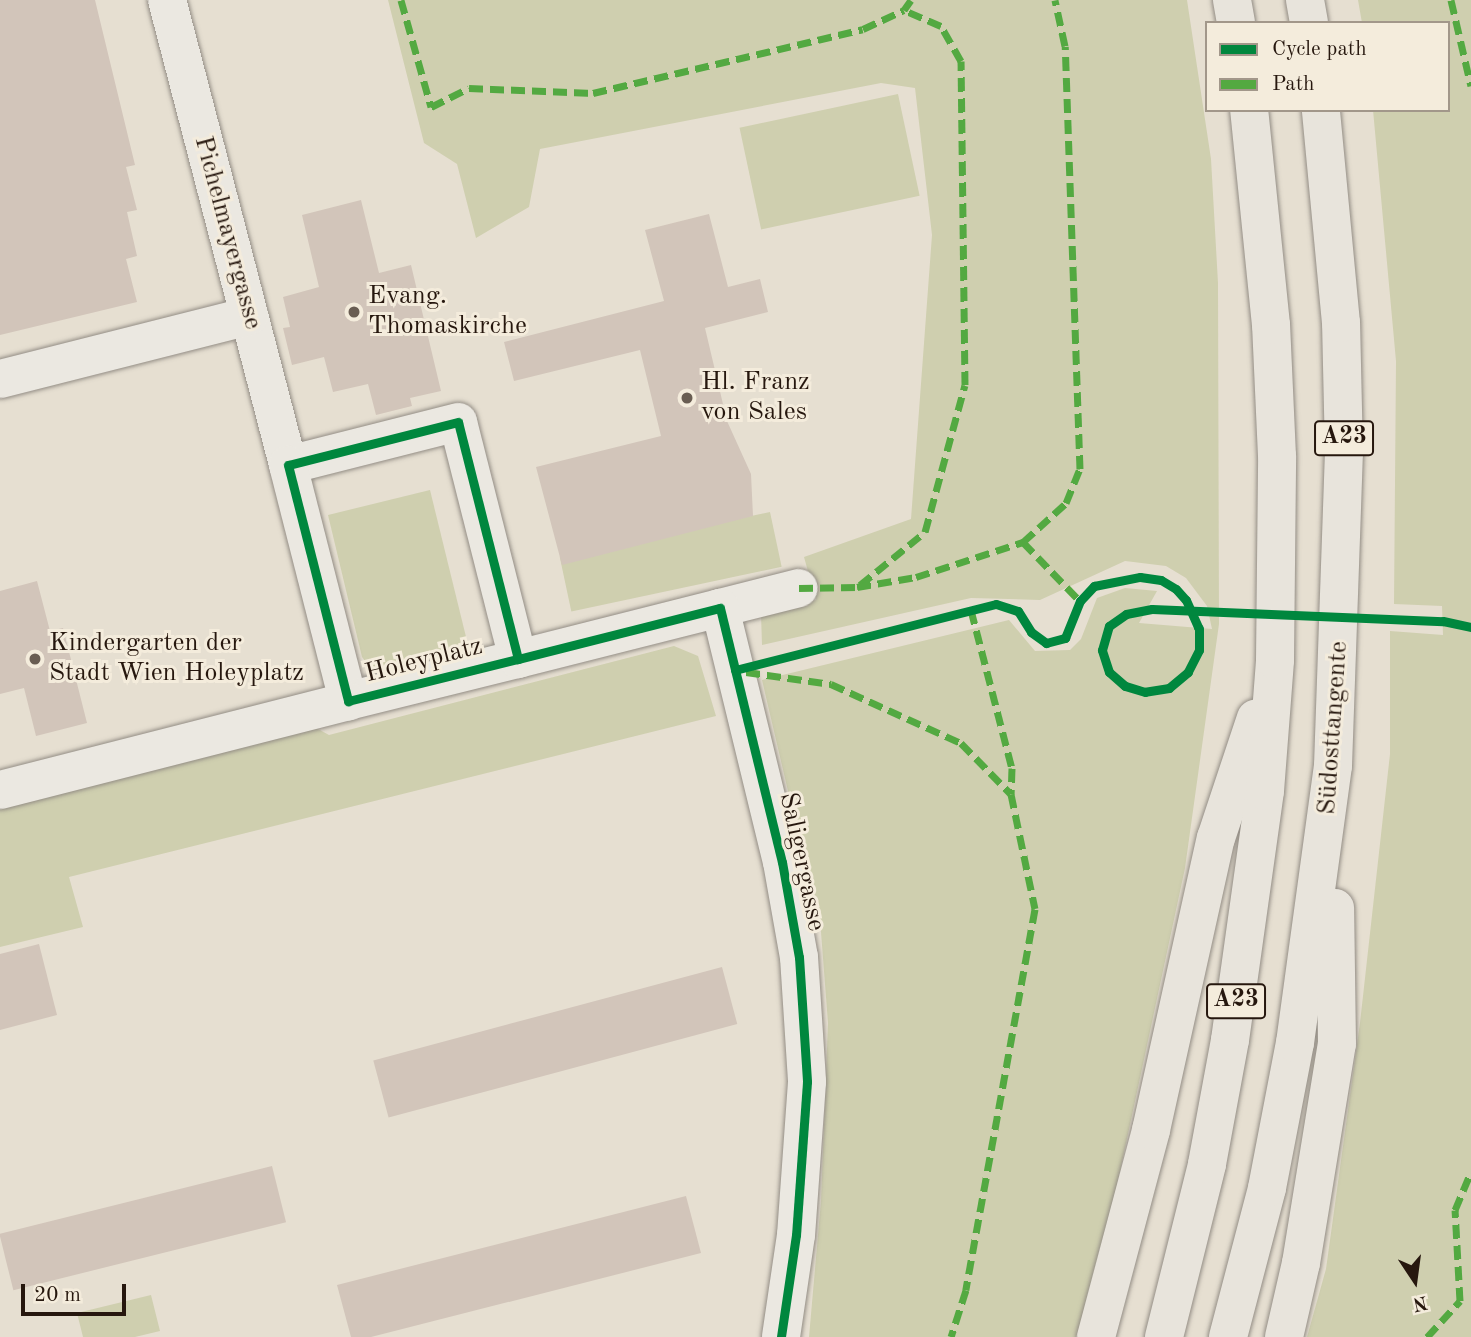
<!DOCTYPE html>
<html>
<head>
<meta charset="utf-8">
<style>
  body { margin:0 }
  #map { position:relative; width:1471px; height:1337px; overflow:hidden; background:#e6dfd1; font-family:"Old Standard TT",serif }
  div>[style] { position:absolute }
  .green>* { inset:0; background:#cfcfaf; transform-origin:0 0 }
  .building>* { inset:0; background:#d2c5ba; transform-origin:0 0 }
  .roads { filter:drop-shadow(0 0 2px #938d85) drop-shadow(0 0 2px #938d85) }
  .minor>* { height:38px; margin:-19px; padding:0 19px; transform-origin:19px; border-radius:19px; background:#ebe8e1 }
  .highway>* { height:38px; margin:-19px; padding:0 19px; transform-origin:19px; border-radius:19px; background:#e8e4dc }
  .quiet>* { height:7px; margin-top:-3.5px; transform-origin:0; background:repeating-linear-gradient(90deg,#53a941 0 14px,transparent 0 21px) }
  .cycleway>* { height:9px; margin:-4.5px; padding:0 4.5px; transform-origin:4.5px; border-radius:4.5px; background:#00873e }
  .dots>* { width:19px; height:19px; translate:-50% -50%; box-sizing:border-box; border:4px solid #f4ecdc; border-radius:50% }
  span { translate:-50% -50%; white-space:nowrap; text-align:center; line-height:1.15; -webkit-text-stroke:6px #f4ecdc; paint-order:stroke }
  .shield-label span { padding:2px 5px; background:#f4ecdc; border:2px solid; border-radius:5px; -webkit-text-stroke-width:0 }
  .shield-label { font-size:24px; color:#26170e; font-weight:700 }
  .street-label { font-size:26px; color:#26170e }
  .poi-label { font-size:26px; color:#26170e }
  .left { translate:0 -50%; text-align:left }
  .legend { position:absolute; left:1205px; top:21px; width:245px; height:91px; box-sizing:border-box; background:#f4ecdc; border:2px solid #a2978a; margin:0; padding:9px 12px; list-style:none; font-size:21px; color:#26170e }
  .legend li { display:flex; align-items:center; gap:14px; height:35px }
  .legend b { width:35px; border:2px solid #a2978a }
  .north { position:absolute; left:1380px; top:1246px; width:70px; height:70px; -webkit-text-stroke:5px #f4ecdc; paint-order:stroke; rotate:167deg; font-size:19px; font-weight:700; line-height:28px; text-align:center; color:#26170e }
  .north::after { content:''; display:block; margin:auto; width:24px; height:32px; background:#26170e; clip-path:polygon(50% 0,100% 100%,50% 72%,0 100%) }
  .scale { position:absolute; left:21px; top:1284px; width:105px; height:32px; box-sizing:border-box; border:4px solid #26170e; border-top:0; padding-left:9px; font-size:21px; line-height:24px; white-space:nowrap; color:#26170e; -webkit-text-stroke:5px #f4ecdc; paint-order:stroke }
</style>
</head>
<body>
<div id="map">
  <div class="green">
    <i style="clip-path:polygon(388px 0,1187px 0,1211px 159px,1218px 283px,1219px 624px,1185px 868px,1116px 1190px,1079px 1337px,809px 1337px,821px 1201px,828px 1023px,821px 932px,762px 680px,1009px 620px,1035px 651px,1070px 650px,1081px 639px,1097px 598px,1125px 588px,1157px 591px,1139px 623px,1212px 629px,1207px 606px,1186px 578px,1166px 566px,1125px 561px,1040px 600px,971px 598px,762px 645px,761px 614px,816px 600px,804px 557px,911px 519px,932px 235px,915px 88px,881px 83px,540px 149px,529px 207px,476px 238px,457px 164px,424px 143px)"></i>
    <i style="clip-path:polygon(1358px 0,1471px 0,1471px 1337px,1307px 1337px,1326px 1269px,1360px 1023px,1390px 754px,1390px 631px,1443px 635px,1442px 606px,1394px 604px,1396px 361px,1373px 110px,1448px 110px,1448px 23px,1362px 23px)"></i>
    <i style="left:898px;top:94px;width:104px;height:162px;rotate:78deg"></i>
    <i style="clip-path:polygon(430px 490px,468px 645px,377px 667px,368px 665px,362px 657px,328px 515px)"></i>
    <i style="left:770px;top:512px;width:56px;height:215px;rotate:78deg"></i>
    <i style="clip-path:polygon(674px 646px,698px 656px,716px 716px,69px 877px,83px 927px,0 947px,0 801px,307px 723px,329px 735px)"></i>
    <i style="clip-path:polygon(151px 1295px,160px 1331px,135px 1337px,83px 1337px,77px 1313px)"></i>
  </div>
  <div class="building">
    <i style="clip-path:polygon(0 0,95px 0,135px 165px,126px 167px,137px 210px,127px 212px,137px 256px,126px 259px,137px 302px,0 335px)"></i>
    <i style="clip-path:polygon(361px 200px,379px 273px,411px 265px,441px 391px,410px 398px,412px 406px,376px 415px,368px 384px,333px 392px,324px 357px,292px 365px,283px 328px,290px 327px,283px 297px,319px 287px,302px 215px)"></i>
    <i style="clip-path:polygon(709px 214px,728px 287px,760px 279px,768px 312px,705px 328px,727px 421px,751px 474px,753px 516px,562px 565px,536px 467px,661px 436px,640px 350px,514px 381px,504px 342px,664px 301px,645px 230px)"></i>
    <i style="clip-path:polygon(37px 581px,50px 631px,63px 628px,87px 723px,36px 736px,24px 688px,0 694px,0 591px)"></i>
    <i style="clip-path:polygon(39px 944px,57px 1015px,0 1030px,0 954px)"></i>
    <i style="left:722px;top:967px;width:59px;height:361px;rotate:75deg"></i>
    <i style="left:272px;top:1166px;width:58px;height:281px;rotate:76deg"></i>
    <i style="clip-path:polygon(686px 1196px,701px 1253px,371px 1337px,351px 1337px,337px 1285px)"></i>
  </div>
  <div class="roads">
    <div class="minor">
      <i style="left:167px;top:0;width:480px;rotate:75.4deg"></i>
      <i style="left:0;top:379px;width:257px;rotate:-14.2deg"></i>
      <i style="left:720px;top:608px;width:81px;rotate:-14.2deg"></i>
      <i style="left:518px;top:659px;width:244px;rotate:-104.2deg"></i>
      <i style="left:458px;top:422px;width:175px;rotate:165.8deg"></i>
      <i style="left:288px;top:465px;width:244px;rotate:75.7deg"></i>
      <i style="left:348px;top:701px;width:175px;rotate:-13.9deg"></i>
      <i style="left:518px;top:659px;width:208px;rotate:-14.2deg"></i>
      <i style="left:720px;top:608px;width:261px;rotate:76.3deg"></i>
      <i style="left:782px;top:862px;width:97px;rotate:79.9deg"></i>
      <i style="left:799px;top:957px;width:125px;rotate:86.3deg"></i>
      <i style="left:807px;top:1082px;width:153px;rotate:94.1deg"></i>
      <i style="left:796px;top:1235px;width:103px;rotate:98.4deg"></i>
      <i style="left:0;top:790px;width:359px;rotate:-14.3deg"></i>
    </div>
    <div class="highway">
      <i style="left:1232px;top:0;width:23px;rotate:80deg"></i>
      <i style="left:1305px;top:0;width:23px;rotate:80deg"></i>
      <i style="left:1096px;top:1337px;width:214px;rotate:-75.1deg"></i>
      <i style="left:1151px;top:1130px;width:299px;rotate:-77.5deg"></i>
      <i style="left:1216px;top:838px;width:126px;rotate:-71.6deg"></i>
      <i style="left:1164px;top:1337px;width:178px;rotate:-76deg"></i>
      <i style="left:1207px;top:1164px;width:126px;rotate:-79.5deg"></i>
      <i style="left:1230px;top:1040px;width:251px;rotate:-82deg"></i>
      <i style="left:1265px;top:791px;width:131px;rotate:-85.6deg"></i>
      <i style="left:1275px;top:660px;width:204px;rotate:-89.4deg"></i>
      <i style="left:1277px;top:456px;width:131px;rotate:-92.6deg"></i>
      <i style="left:1271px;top:325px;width:216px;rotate:-95.8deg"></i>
      <i style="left:1228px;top:1337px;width:154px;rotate:-75.3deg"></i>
      <i style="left:1267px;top:1188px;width:148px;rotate:-79.1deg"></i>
      <i style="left:1295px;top:1043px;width:280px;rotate:-82.2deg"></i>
      <i style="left:1333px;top:766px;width:313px;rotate:-88deg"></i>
      <i style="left:1344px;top:453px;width:130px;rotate:-91.3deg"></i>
      <i style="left:1341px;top:323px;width:214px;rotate:-95.4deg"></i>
      <i style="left:1284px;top:1337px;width:76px;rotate:-77.1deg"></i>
      <i style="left:1301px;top:1263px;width:222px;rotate:-80.7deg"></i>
      <i style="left:1337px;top:1044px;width:136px;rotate:-90.8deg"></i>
    </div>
  </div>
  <div class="quiet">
    <i style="left:401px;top:0;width:111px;rotate:74.3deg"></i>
    <i style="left:431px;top:107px;width:42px;rotate:-26.6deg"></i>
    <i style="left:469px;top:88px;width:124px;rotate:2.3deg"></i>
    <i style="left:593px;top:93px;width:277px;rotate:-13.3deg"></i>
    <i style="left:863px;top:29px;width:45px;rotate:-24.9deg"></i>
    <i style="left:904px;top:10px;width:12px;rotate:-55deg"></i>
    <i style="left:1451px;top:0;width:88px;rotate:76.9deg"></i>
    <i style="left:1023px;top:542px;width:82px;rotate:46deg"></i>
    <i style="left:860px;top:585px;width:84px;rotate:-39.2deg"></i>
    <i style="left:925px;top:532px;width:152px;rotate:-74.8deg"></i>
    <i style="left:965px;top:385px;width:324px;rotate:-90.7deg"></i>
    <i style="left:961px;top:61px;width:40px;rotate:-119.7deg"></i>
    <i style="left:941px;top:26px;width:40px;rotate:-156.6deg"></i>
    <i style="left:799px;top:588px;width:58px;rotate:-1deg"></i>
    <i style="left:857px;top:587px;width:60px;rotate:-9.6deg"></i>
    <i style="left:916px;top:577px;width:113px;rotate:-18.1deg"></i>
    <i style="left:1023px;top:542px;width:58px;rotate:-42.2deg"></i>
    <i style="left:1066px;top:503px;width:37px;rotate:-68deg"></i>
    <i style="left:1080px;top:469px;width:423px;rotate:-92deg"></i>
    <i style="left:1065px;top:46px;width:47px;rotate:-102.3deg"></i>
    <i style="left:971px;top:610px;width:163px;rotate:75.5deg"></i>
    <i style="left:1012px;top:768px;width:26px;rotate:92deg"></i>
    <i style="left:746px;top:672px;width:86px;rotate:8deg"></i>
    <i style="left:831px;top:684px;width:143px;rotate:24.4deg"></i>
    <i style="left:961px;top:743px;width:71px;rotate:45.6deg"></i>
    <i style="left:1011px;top:794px;width:117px;rotate:78.2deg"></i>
    <i style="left:1035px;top:909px;width:387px;rotate:100.3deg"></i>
    <i style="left:966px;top:1290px;width:49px;rotate:107.7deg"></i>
    <i style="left:1427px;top:1337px;width:49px;rotate:-47.5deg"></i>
    <i style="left:1460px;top:1301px;width:91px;rotate:-93.1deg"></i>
    <i style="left:1455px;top:1210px;width:41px;rotate:-67.2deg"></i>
  </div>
  <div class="cycleway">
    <i style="left:518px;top:659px;width:244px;rotate:-104.2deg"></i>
    <i style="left:458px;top:422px;width:175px;rotate:165.8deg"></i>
    <i style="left:288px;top:465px;width:244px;rotate:75.7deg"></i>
    <i style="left:348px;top:701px;width:175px;rotate:-13.9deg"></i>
    <i style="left:518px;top:659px;width:208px;rotate:-14.2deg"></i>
    <i style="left:720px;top:608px;width:261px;rotate:76.3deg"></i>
    <i style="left:782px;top:862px;width:97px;rotate:79.9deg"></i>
    <i style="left:799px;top:957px;width:125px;rotate:86.3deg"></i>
    <i style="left:807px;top:1082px;width:153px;rotate:94.1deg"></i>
    <i style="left:796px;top:1235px;width:103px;rotate:98.4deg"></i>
    <i style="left:735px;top:670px;width:269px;rotate:-14.2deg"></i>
    <i style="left:996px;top:604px;width:23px;rotate:18deg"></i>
    <i style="left:1018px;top:611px;width:25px;rotate:58deg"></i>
    <i style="left:1031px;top:632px;width:19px;rotate:36deg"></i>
    <i style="left:1046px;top:643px;width:20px;rotate:-15deg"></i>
    <i style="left:1065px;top:638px;width:40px;rotate:-68deg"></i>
    <i style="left:1080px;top:601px;width:21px;rotate:-47deg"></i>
    <i style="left:1094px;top:586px;width:47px;rotate:-11.1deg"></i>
    <i style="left:1140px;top:577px;width:21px;rotate:8deg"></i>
    <i style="left:1161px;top:580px;width:17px;rotate:31deg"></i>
    <i style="left:1176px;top:589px;width:15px;rotate:48deg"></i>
    <i style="left:1186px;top:600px;width:30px;rotate:66deg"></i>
    <i style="left:1198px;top:627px;width:2px;rotate:63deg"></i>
    <i style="left:1199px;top:629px;width:21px;rotate:90deg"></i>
    <i style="left:1199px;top:650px;width:25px;rotate:117deg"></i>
    <i style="left:1188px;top:672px;width:25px;rotate:140deg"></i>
    <i style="left:1169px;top:688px;width:24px;rotate:171deg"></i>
    <i style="left:1145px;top:692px;width:21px;rotate:-163deg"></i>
    <i style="left:1125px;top:686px;width:21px;rotate:-139deg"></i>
    <i style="left:1109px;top:672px;width:23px;rotate:-108deg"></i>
    <i style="left:1102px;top:650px;width:25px;rotate:-74deg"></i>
    <i style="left:1109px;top:626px;width:21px;rotate:-35deg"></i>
    <i style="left:1126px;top:614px;width:26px;rotate:-11deg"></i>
    <i style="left:1152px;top:609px;width:291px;rotate:2.4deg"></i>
    <i style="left:1443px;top:621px;width:29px;rotate:12deg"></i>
  </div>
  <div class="dots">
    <i style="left:354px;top:312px;background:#695d52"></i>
    <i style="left:687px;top:398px;background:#695d52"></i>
    <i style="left:35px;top:659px;background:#695d52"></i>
  </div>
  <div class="shield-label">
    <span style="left:1344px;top:438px">A23</span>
    <span style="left:1236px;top:1001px">A23</span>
  </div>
  <div class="street-label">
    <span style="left:227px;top:233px;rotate:75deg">Pichelmayergasse</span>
    <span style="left:424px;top:661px;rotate:-14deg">Holeyplatz</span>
    <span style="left:1334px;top:728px;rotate:-86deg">Südosttangente</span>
    <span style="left:801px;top:862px;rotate:78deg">Saligergasse</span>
  </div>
  <div class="poi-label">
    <span class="left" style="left:368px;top:312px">Evang.<br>Thomaskirche</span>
    <span class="left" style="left:701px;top:398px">Hl. Franz<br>von Sales</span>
    <span class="left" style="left:49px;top:659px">Kindergarten der<br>Stadt Wien Holeyplatz</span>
  </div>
  <ul class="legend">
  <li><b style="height:9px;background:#00873e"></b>Cycle path</li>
  <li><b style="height:9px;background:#53a941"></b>Path</li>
  </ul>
  <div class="north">N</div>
  <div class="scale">20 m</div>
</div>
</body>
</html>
